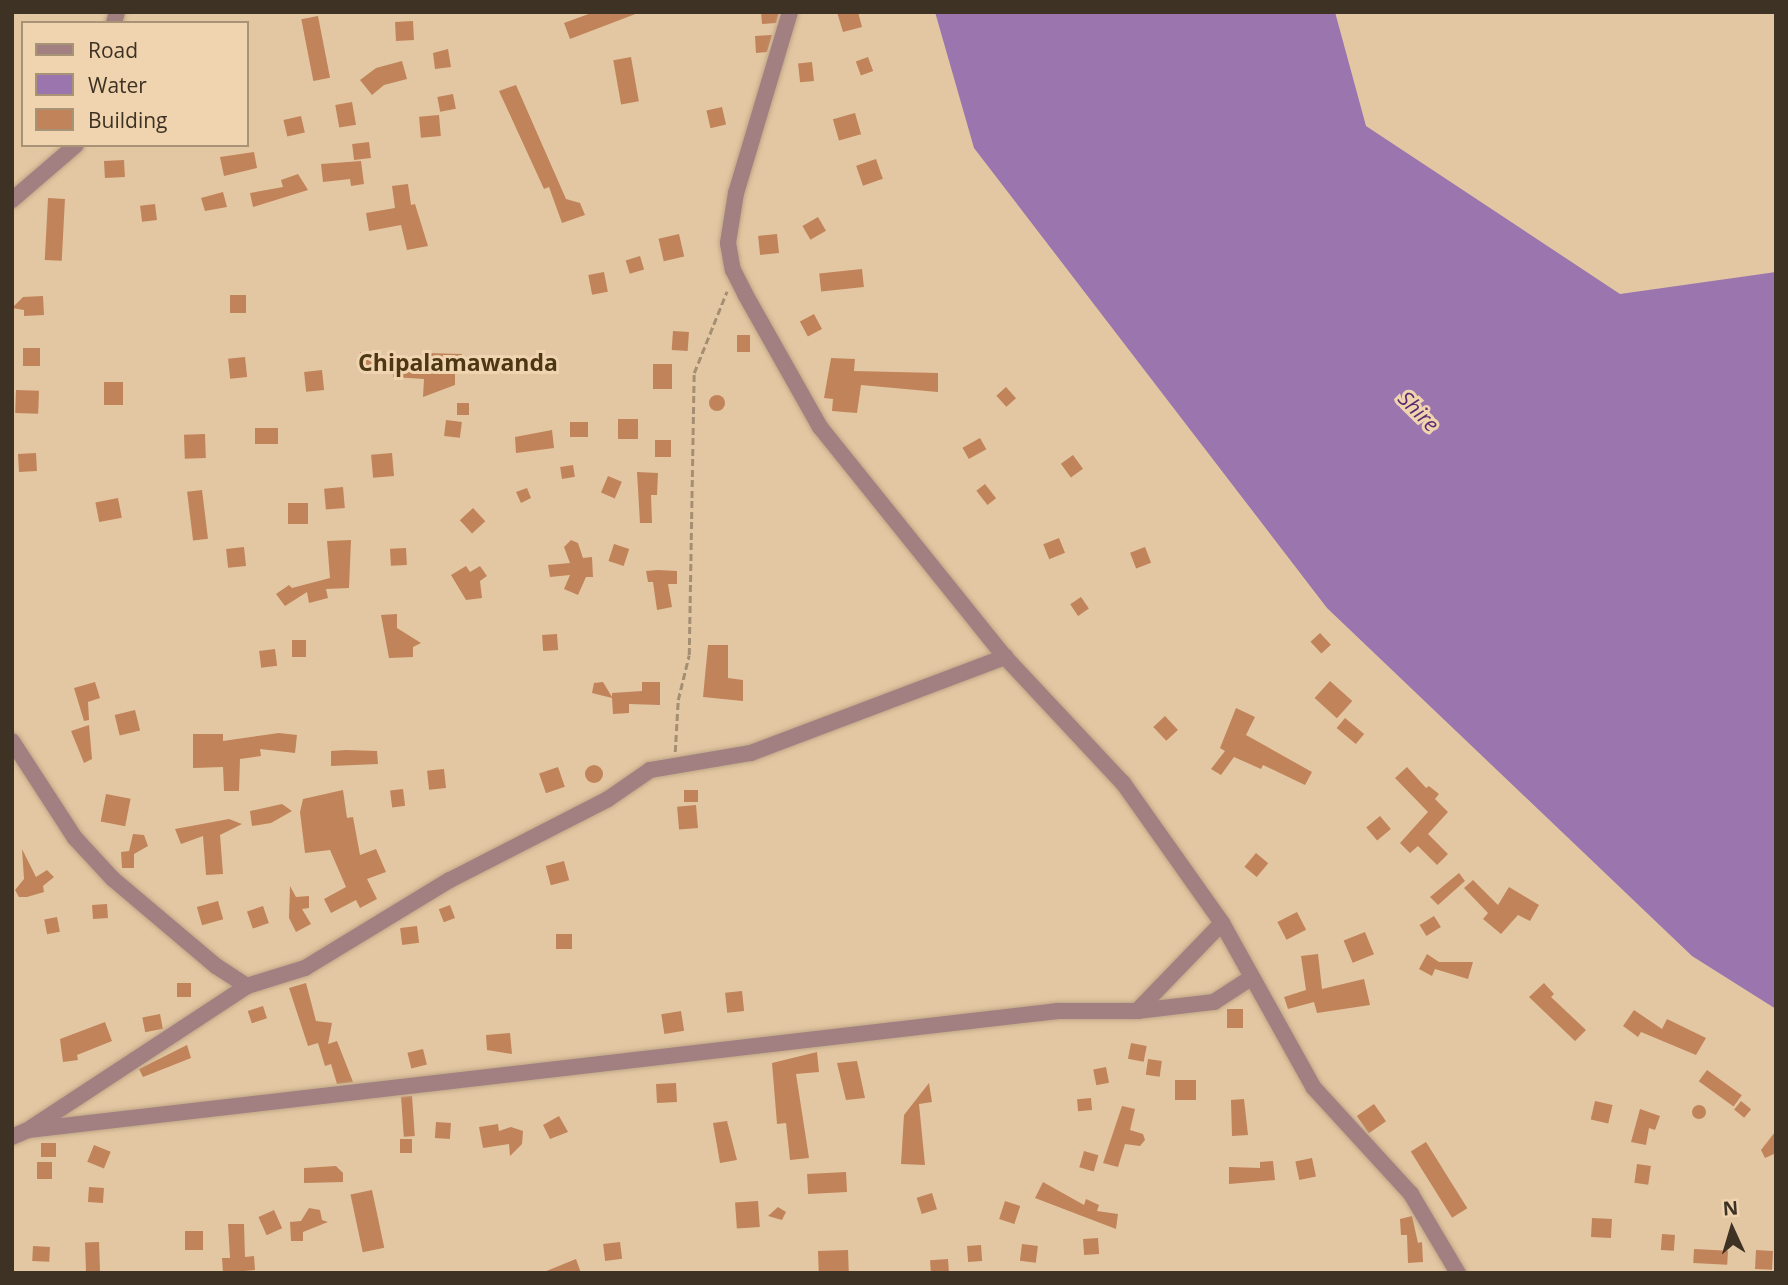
<!DOCTYPE html>
<html>
<head>
<meta charset="utf-8">
<style>
  body { margin:0 }
  #map { position:relative; width:1788px; height:1285px; overflow:hidden; background:#e3c7a2; font-family:"Open Sans",sans-serif }
  div>[style] { position:absolute }
  .water>* { inset:0; background:#9b75ae }
  .building>* { inset:0; background:#c1835a; transform-origin:0 0 }
  .round { border-radius:50% }
  .path>* { height:2.5px; margin-top:-1.25px; transform-origin:0; background:repeating-linear-gradient(90deg,#a58f73 0 7px,transparent 0 10.5px) }
  .roads { filter:drop-shadow(0 0 2px #bea686) drop-shadow(0 0 2px #bea686) }
  .minor>* { height:16px; margin:-8px; padding:0 8px; transform-origin:8px; border-radius:8px; background:#a27f81 }
  span { translate:-50% -50%; white-space:nowrap; text-align:center; line-height:1.15; -webkit-text-stroke:6px #f0d4af; paint-order:stroke }
  .water-label { font-size:21px; color:#59286f; font-style:italic }
  .quarter-label { font-size:23px; color:#4c3614; font-weight:700 }
  .frame { position:absolute; inset:0; border:14px solid #3d3223; pointer-events:none }
  .legend { position:absolute; left:21px; top:21px; width:228px; height:126px; box-sizing:border-box; background:#f0d4af; border:2px solid #a89377; margin:0; padding:9px 12px; list-style:none; font-size:21px; color:#3d3223 }
  .legend li { display:flex; align-items:center; gap:14px; height:35px }
  .legend b { width:35px; border:2px solid #a89377 }
  .north { position:absolute; left:1697px; top:1194px; width:70px; height:70px; -webkit-text-stroke:5px #f0d4af; paint-order:stroke; rotate:356deg; font-size:19px; font-weight:700; line-height:28px; text-align:center; color:#3d3223 }
  .north::after { content:''; display:block; margin:auto; width:24px; height:32px; background:#3d3223; clip-path:polygon(50% 0,100% 100%,50% 72%,0 100%) }
</style>
</head>
<body>
<div id="map">
  <div class="water">
    <i style="clip-path:polygon(935px 12px,1335px 12px,1366px 126px,1620px 294px,1776px 272px,1776px 1009px,1692px 956px,1327px 608px,974px 148px)"></i>
  </div>
  <div class="building">
    <i style="clip-path:polygon(594px 12px,638px 12px,638px 13px,570px 39px,564px 23px)"></i>
    <i style="clip-path:polygon(761px 12px,779px 12px,776px 23px,762px 24px)"></i>
    <i style="clip-path:polygon(837px 12px,858px 12px,862px 27px,843px 32px)"></i>
    <i style="left:318px;top:16px;width:63px;height:17px;rotate:79deg"></i>
    <i style="left:413px;top:21px;width:19px;height:18px;rotate:87deg"></i>
    <i style="clip-path:polygon(772px 35px,767px 52px,756px 53px,755px 36px)"></i>
    <i style="clip-path:polygon(448px 49px,451px 67px,435px 69px,433px 53px)"></i>
    <i style="left:631px;top:57px;width:45px;height:18px;rotate:80deg"></i>
    <i style="left:868px;top:57px;width:15px;height:13px;rotate:70deg"></i>
    <i style="clip-path:polygon(402px 61px,407px 79px,384px 85px,372px 95px,360px 80px,376px 68px)"></i>
    <i style="left:812px;top:62px;width:19px;height:14px;rotate:84deg"></i>
    <i style="clip-path:polygon(516px 85px,566px 199px,580px 203px,585px 215px,562px 223px,549px 187px,544px 189px,499px 91px)"></i>
    <i style="left:453px;top:94px;width:15px;height:16px;rotate:79deg"></i>
    <i style="left:352px;top:102px;width:23px;height:17px;rotate:80deg"></i>
    <i style="left:722px;top:107px;width:18px;height:16px;rotate:77deg"></i>
    <i style="left:855px;top:113px;width:22px;height:23px;rotate:74deg"></i>
    <i style="left:439px;top:115px;width:21px;height:20px;rotate:85deg"></i>
    <i style="left:301px;top:116px;width:17px;height:18px;rotate:77deg"></i>
    <i style="left:369px;top:142px;width:16px;height:17px;rotate:83deg"></i>
    <i style="clip-path:polygon(254px 152px,257px 168px,224px 176px,220px 157px)"></i>
    <i style="left:876px;top:159px;width:21px;height:21px;rotate:71deg"></i>
    <i style="left:124px;top:160px;width:17px;height:20px;rotate:87deg"></i>
    <i style="clip-path:polygon(361px 161px,364px 184px,351px 186px,350px 179px,323px 182px,321px 164px)"></i>
    <i style="clip-path:polygon(298px 174px,308px 190px,253px 207px,250px 193px,283px 187px,281px 180px)"></i>
    <i style="clip-path:polygon(408px 184px,411px 205px,415px 204px,428px 246px,407px 250px,401px 225px,369px 231px,366px 213px,395px 208px,392px 186px)"></i>
    <i style="clip-path:polygon(223px 192px,227px 207px,205px 211px,201px 198px)"></i>
    <i style="left:48px;top:198px;width:17px;height:62px;rotate:3deg"></i>
    <i style="left:155px;top:204px;width:16px;height:15px;rotate:83deg"></i>
    <i style="left:818px;top:217px;width:16px;height:18px;rotate:60deg"></i>
    <i style="left:679px;top:234px;width:23px;height:21px;rotate:77deg"></i>
    <i style="left:777px;top:234px;width:19px;height:19px;rotate:84deg"></i>
    <i style="left:640px;top:256px;width:14px;height:15px;rotate:73deg"></i>
    <i style="left:862px;top:269px;width:18px;height:43px;rotate:84deg"></i>
    <i style="left:604px;top:272px;width:20px;height:16px;rotate:79deg"></i>
    <i style="left:230px;top:295px;width:16px;height:18px"></i>
    <i style="clip-path:polygon(43px 296px,44px 315px,24px 316px,24px 310px,12px 308px,23px 297px)"></i>
    <i style="left:814px;top:314px;width:17px;height:16px;rotate:62deg"></i>
    <i style="left:673px;top:331px;width:16px;height:19px;rotate:4deg"></i>
    <i style="left:737px;top:335px;width:13px;height:17px"></i>
    <i style="left:23px;top:348px;width:17px;height:18px"></i>
    <i style="left:360px;top:352px;width:12px;height:13px"></i>
    <i style="clip-path:polygon(425px 353px,462px 354px,462px 374px,455px 374px,455px 385px,423px 397px,424px 379px,393px 377px,394px 364px,425px 366px)"></i>
    <i style="left:245px;top:357px;width:20px;height:17px;rotate:84deg"></i>
    <i style="clip-path:polygon(831px 358px,855px 359px,854px 371px,938px 373px,938px 392px,861px 385px,857px 413px,832px 411px,833px 399px,824px 398px)"></i>
    <i style="left:653px;top:364px;width:19px;height:25px"></i>
    <i style="left:322px;top:370px;width:20px;height:18px;rotate:84deg"></i>
    <i style="left:104px;top:382px;width:19px;height:23px"></i>
    <i style="left:1006px;top:387px;width:15px;height:13px;rotate:48deg"></i>
    <i style="left:16px;top:390px;width:23px;height:23px;rotate:2deg"></i>
    <i class="round" style="left:709px;top:395px;width:16px;height:16px"></i>
    <i style="left:457px;top:403px;width:12px;height:12px"></i>
    <i style="left:618px;top:419px;width:20px;height:20px"></i>
    <i style="left:446px;top:420px;width:16px;height:16px;rotate:7deg"></i>
    <i style="left:570px;top:422px;width:18px;height:15px"></i>
    <i style="left:255px;top:428px;width:23px;height:16px"></i>
    <i style="clip-path:polygon(552px 430px,554px 448px,516px 453px,515px 437px)"></i>
    <i style="left:205px;top:434px;width:24px;height:21px;rotate:88deg"></i>
    <i style="left:980px;top:438px;width:13px;height:20px;rotate:61deg"></i>
    <i style="left:655px;top:440px;width:16px;height:17px"></i>
    <i style="left:36px;top:453px;width:18px;height:18px;rotate:87deg"></i>
    <i style="left:392px;top:453px;width:23px;height:21px;rotate:85deg"></i>
    <i style="left:1073px;top:455px;width:17px;height:15px;rotate:54deg"></i>
    <i style="left:573px;top:465px;width:12px;height:13px;rotate:81deg"></i>
    <i style="clip-path:polygon(637px 472px,658px 473px,657px 495px,651px 495px,652px 523px,640px 523px)"></i>
    <i style="left:608px;top:476px;width:15px;height:18px;rotate:23deg"></i>
    <i style="left:985px;top:484px;width:18px;height:11px;rotate:52deg"></i>
    <i style="left:343px;top:487px;width:21px;height:19px;rotate:85deg"></i>
    <i style="clip-path:polygon(527px 488px,531px 498px,521px 503px,516px 492px)"></i>
    <i style="left:202px;top:490px;width:49px;height:15px;rotate:83deg"></i>
    <i style="left:118px;top:498px;width:20px;height:23px;rotate:79deg"></i>
    <i style="left:288px;top:503px;width:20px;height:21px"></i>
    <i style="left:473px;top:508px;width:18px;height:18px;rotate:47deg"></i>
    <i style="left:1059px;top:538px;width:16px;height:17px;rotate:68deg"></i>
    <i style="clip-path:polygon(351px 540px,349px 588px,326px 589px,328px 598px,309px 603px,307px 592px,285px 606px,276px 594px,289px 585px,292px 588px,330px 578px,327px 541px)"></i>
    <i style="clip-path:polygon(571px 540px,578px 543px,583px 558px,592px 557px,593px 577px,586px 577px,578px 595px,564px 589px,570px 575px,550px 577px,548px 565px,570px 563px,564px 547px)"></i>
    <i style="left:614px;top:544px;width:16px;height:18px;rotate:18deg"></i>
    <i style="left:244px;top:547px;width:19px;height:18px;rotate:84deg"></i>
    <i style="left:1145px;top:547px;width:17px;height:16px;rotate:69deg"></i>
    <i style="left:406px;top:548px;width:17px;height:16px;rotate:87deg"></i>
    <i style="clip-path:polygon(466px 566px,470px 572px,480px 566px,487px 576px,480px 581px,482px 598px,466px 600px,451px 575px)"></i>
    <i style="clip-path:polygon(658px 570px,677px 571px,677px 584px,668px 584px,672px 607px,657px 610px,653px 582px,648px 582px,646px 571px)"></i>
    <i style="left:1081px;top:597px;width:14px;height:13px;rotate:56deg"></i>
    <i style="clip-path:polygon(397px 614px,397px 628px,421px 643px,413px 647px,413px 657px,389px 658px,381px 615px)"></i>
    <i style="left:1320px;top:633px;width:16px;height:13px;rotate:47deg"></i>
    <i style="left:557px;top:634px;width:16px;height:15px;rotate:86deg"></i>
    <i style="left:292px;top:640px;width:14px;height:17px"></i>
    <i style="clip-path:polygon(708px 645px,728px 645px,728px 678px,743px 680px,743px 701px,703px 697px)"></i>
    <i style="left:275px;top:649px;width:17px;height:16px;rotate:83deg"></i>
    <i style="left:1330px;top:681px;width:30px;height:23px;rotate:42deg"></i>
    <i style="clip-path:polygon(95px 682px,100px 698px,88px 702px,89px 720px,84px 721px,74px 688px)"></i>
    <i style="clip-path:polygon(603px 682px,612px 697px,612px 693px,642px 691px,642px 682px,660px 682px,660px 705px,629px 704px,629px 713px,613px 714px,612px 698px,592px 693px,594px 683px)"></i>
    <i style="clip-path:polygon(1236px 708px,1255px 717px,1246px 735px,1312px 772px,1305px 785px,1263px 765px,1261px 769px,1234px 757px,1221px 775px,1211px 769px,1225px 751px,1220px 748px)"></i>
    <i style="left:135px;top:710px;width:21px;height:21px;rotate:76deg"></i>
    <i style="left:1165px;top:716px;width:19px;height:16px;rotate:47deg"></i>
    <i style="left:1345px;top:718px;width:25px;height:13px;rotate:40deg"></i>
    <i style="clip-path:polygon(89px 725px,92px 759px,84px 763px,71px 731px)"></i>
    <i style="clip-path:polygon(279px 733px,297px 735px,295px 753px,260px 749px,261px 756px,240px 759px,239px 791px,224px 791px,223px 767px,193px 768px,193px 734px,223px 734px,223px 741px)"></i>
    <i style="clip-path:polygon(346px 750px,377px 751px,378px 764px,331px 766px,331px 751px)"></i>
    <i class="round" style="left:585px;top:765px;width:18px;height:18px"></i>
    <i style="left:558px;top:767px;width:21px;height:20px;rotate:71deg"></i>
    <i style="clip-path:polygon(1407px 767px,1426px 788px,1429px 786px,1439px 794px,1435px 799px,1448px 812px,1428px 834px,1448px 854px,1437px 865px,1418px 846px,1410px 853px,1400px 843px,1428px 812px,1395px 778px)"></i>
    <i style="left:444px;top:769px;width:19px;height:17px;rotate:84deg"></i>
    <i style="left:403px;top:789px;width:17px;height:13px;rotate:83deg"></i>
    <i style="clip-path:polygon(343px 790px,347px 818px,353px 817px,360px 855px,376px 849px,386px 872px,367px 879px,377px 899px,360px 908px,356px 900px,331px 913px,324px 899px,346px 887px,330px 850px,305px 853px,300px 812px,303px 799px)"></i>
    <i style="left:684px;top:790px;width:14px;height:12px"></i>
    <i style="left:106px;top:794px;width:25px;height:28px;rotate:11deg"></i>
    <i style="clip-path:polygon(282px 804px,292px 811px,271px 823px,252px 826px,250px 811px)"></i>
    <i style="left:696px;top:805px;width:23px;height:19px;rotate:85deg"></i>
    <i style="left:1380px;top:816px;width:17px;height:18px;rotate:50deg"></i>
    <i style="clip-path:polygon(229px 819px,242px 824px,220px 835px,223px 874px,206px 875px,203px 836px,181px 844px,175px 829px)"></i>
    <i style="clip-path:polygon(133px 834px,144px 835px,148px 846px,134px 854px,134px 868px,122px 868px,121px 852px,129px 851px)"></i>
    <i style="clip-path:polygon(22px 849px,36px 877px,47px 870px,54px 877px,43px 886px,44px 892px,27px 897px,19px 897px,15px 890px,24px 879px)"></i>
    <i style="left:1256px;top:853px;width:16px;height:18px;rotate:40deg"></i>
    <i style="left:564px;top:861px;width:20px;height:19px;rotate:75deg"></i>
    <i style="clip-path:polygon(1459px 873px,1465px 881px,1438px 905px,1430px 897px)"></i>
    <i style="clip-path:polygon(1473px 880px,1498px 905px,1509px 887px,1539px 905px,1530px 921px,1518px 915px,1501px 934px,1483px 919px,1488px 913px,1464px 888px)"></i>
    <i style="clip-path:polygon(290px 886px,296px 897px,309px 896px,309px 908px,302px 909px,311px 924px,296px 932px,289px 918px)"></i>
    <i style="left:218px;top:901px;width:19px;height:22px;rotate:74deg"></i>
    <i style="left:107px;top:904px;width:14px;height:15px;rotate:86deg"></i>
    <i style="left:450px;top:905px;width:14px;height:12px;rotate:69deg"></i>
    <i style="left:263px;top:906px;width:18px;height:17px;rotate:71deg"></i>
    <i style="left:1297px;top:912px;width:20px;height:22px;rotate:63deg"></i>
    <i style="left:1434px;top:916px;width:13px;height:17px;rotate:58deg"></i>
    <i style="left:57px;top:917px;width:15px;height:13px;rotate:79deg"></i>
    <i style="left:417px;top:926px;width:17px;height:17px;rotate:83deg"></i>
    <i style="left:1365px;top:932px;width:24px;height:23px;rotate:68deg"></i>
    <i style="left:572px;top:934px;width:15px;height:16px;rotate:90deg"></i>
    <i style="clip-path:polygon(1318px 954px,1322px 989px,1364px 979px,1370px 1005px,1317px 1013px,1314px 1002px,1288px 1009px,1284px 997px,1306px 990px,1301px 956px)"></i>
    <i style="clip-path:polygon(1427px 954px,1439px 962px,1473px 962px,1468px 979px,1435px 969px,1432px 976px,1419px 969px)"></i>
    <i style="left:177px;top:983px;width:14px;height:14px"></i>
    <i style="clip-path:polygon(306px 983px,316px 1021px,332px 1023px,328px 1044px,337px 1041px,353px 1082px,337px 1084px,331px 1064px,325px 1066px,318px 1043px,308px 1046px,289px 988px)"></i>
    <i style="clip-path:polygon(1544px 983px,1554px 994px,1551px 997px,1586px 1030px,1575px 1041px,1529px 997px)"></i>
    <i style="left:742px;top:991px;width:20px;height:17px;rotate:84deg"></i>
    <i style="left:263px;top:1006px;width:13px;height:16px;rotate:72deg"></i>
    <i style="left:1227px;top:1009px;width:16px;height:19px"></i>
    <i style="clip-path:polygon(1634px 1010px,1662px 1029px,1667px 1019px,1706px 1038px,1696px 1055px,1641px 1032px,1638px 1037px,1623px 1026px)"></i>
    <i style="left:681px;top:1011px;width:20px;height:20px;rotate:81deg"></i>
    <i style="left:160px;top:1014px;width:15px;height:18px;rotate:79deg"></i>
    <i style="clip-path:polygon(105px 1022px,112px 1041px,77px 1055px,78px 1060px,63px 1062px,60px 1039px)"></i>
    <i style="clip-path:polygon(510px 1033px,512px 1054px,487px 1050px,486px 1035px)"></i>
    <i style="left:1131px;top:1043px;width:16px;height:16px;rotate:11deg"></i>
    <i style="clip-path:polygon(187px 1045px,191px 1058px,143px 1077px,139px 1069px)"></i>
    <i style="left:423px;top:1049px;width:16px;height:16px;rotate:76deg"></i>
    <i style="clip-path:polygon(817px 1052px,819px 1072px,796px 1074px,809px 1158px,790px 1160px,786px 1123px,777px 1124px,772px 1063px)"></i>
    <i style="left:1148px;top:1059px;width:14px;height:16px;rotate:8deg"></i>
    <i style="clip-path:polygon(857px 1061px,865px 1098px,846px 1100px,837px 1063px)"></i>
    <i style="left:1106px;top:1067px;width:16px;height:13px;rotate:79deg"></i>
    <i style="left:1707px;top:1070px;width:43px;height:14px;rotate:36deg"></i>
    <i style="left:1196px;top:1080px;width:20px;height:21px;rotate:90deg"></i>
    <i style="left:676px;top:1083px;width:19px;height:20px;rotate:87deg"></i>
    <i style="clip-path:polygon(929px 1083px,932px 1102px,919px 1104px,925px 1165px,901px 1164px,904px 1115px)"></i>
    <i style="left:412px;top:1096px;width:40px;height:11px;rotate:86deg"></i>
    <i style="left:1091px;top:1098px;width:12px;height:14px;rotate:85deg"></i>
    <i style="clip-path:polygon(1244px 1099px,1248px 1135px,1232px 1136px,1231px 1100px)"></i>
    <i style="left:1595px;top:1101px;width:18px;height:19px;rotate:13deg"></i>
    <i style="left:1741px;top:1101px;width:13px;height:11px;rotate:39deg"></i>
    <i style="left:1374px;top:1104px;width:21px;height:21px;rotate:55deg"></i>
    <i class="round" style="left:1692px;top:1105px;width:14px;height:14px"></i>
    <i style="clip-path:polygon(1122px 1106px,1135px 1109px,1130px 1130px,1143px 1134px,1145px 1140px,1140px 1146px,1125px 1144px,1118px 1167px,1103px 1163px)"></i>
    <i style="clip-path:polygon(1640px 1109px,1660px 1116px,1655px 1130px,1649px 1128px,1646px 1145px,1631px 1142px)"></i>
    <i style="clip-path:polygon(559px 1116px,568px 1132px,550px 1139px,543px 1125px)"></i>
    <i style="clip-path:polygon(727px 1121px,737px 1160px,720px 1163px,713px 1123px)"></i>
    <i style="left:436px;top:1122px;width:15px;height:16px;rotate:4deg"></i>
    <i style="clip-path:polygon(498px 1124px,499px 1131px,511px 1127px,523px 1131px,522px 1144px,510px 1156px,509px 1144px,483px 1148px,479px 1127px)"></i>
    <i style="clip-path:polygon(1775px 1132px,1774px 1154px,1765px 1158px,1761px 1150px)"></i>
    <i style="left:400px;top:1139px;width:12px;height:14px"></i>
    <i style="left:1426px;top:1142px;width:78px;height:18px;rotate:58deg"></i>
    <i style="left:41px;top:1143px;width:15px;height:14px"></i>
    <i style="left:94px;top:1145px;width:18px;height:18px;rotate:22deg"></i>
    <i style="left:1084px;top:1151px;width:15px;height:17px;rotate:16deg"></i>
    <i style="left:1312px;top:1158px;width:19px;height:17px;rotate:78deg"></i>
    <i style="clip-path:polygon(1273px 1161px,1275px 1180px,1229px 1184px,1229px 1167px,1260px 1168px,1260px 1162px)"></i>
    <i style="left:37px;top:1162px;width:15px;height:17px"></i>
    <i style="left:1637px;top:1164px;width:14px;height:19px;rotate:8deg"></i>
    <i style="clip-path:polygon(336px 1166px,343px 1173px,343px 1182px,304px 1183px,304px 1168px)"></i>
    <i style="left:846px;top:1172px;width:20px;height:39px;rotate:87deg"></i>
    <i style="clip-path:polygon(1043px 1182px,1084px 1205px,1086px 1199px,1099px 1205px,1097px 1211px,1118px 1214px,1116px 1229px,1035px 1198px)"></i>
    <i style="left:89px;top:1187px;width:15px;height:15px;rotate:4deg"></i>
    <i style="left:372px;top:1190px;width:59px;height:22px;rotate:78deg"></i>
    <i style="left:932px;top:1193px;width:17px;height:16px;rotate:73deg"></i>
    <i style="left:758px;top:1201px;width:26px;height:23px;rotate:86deg"></i>
    <i style="left:1005px;top:1201px;width:16px;height:19px;rotate:18deg"></i>
    <i style="clip-path:polygon(778px 1207px,786px 1212px,782px 1220px,768px 1216px)"></i>
    <i style="clip-path:polygon(309px 1208px,320px 1210px,322px 1220px,328px 1222px,303px 1232px,303px 1241px,291px 1241px,290px 1222px,301px 1221px)"></i>
    <i style="left:274px;top:1210px;width:20px;height:17px;rotate:66deg"></i>
    <i style="clip-path:polygon(1412px 1216px,1418px 1243px,1422px 1242px,1423px 1262px,1408px 1263px,1407px 1235px,1401px 1235px,1400px 1219px)"></i>
    <i style="left:1592px;top:1218px;width:20px;height:19px;rotate:3deg"></i>
    <i style="clip-path:polygon(228px 1224px,244px 1224px,245px 1257px,254px 1256px,255px 1270px,223px 1273px,222px 1258px,230px 1258px)"></i>
    <i style="left:185px;top:1231px;width:18px;height:19px"></i>
    <i style="left:1662px;top:1234px;width:13px;height:16px;rotate:4deg"></i>
    <i style="left:1098px;top:1238px;width:16px;height:15px;rotate:86deg"></i>
    <i style="left:99px;top:1242px;width:31px;height:14px;rotate:88deg"></i>
    <i style="left:620px;top:1242px;width:17px;height:17px;rotate:83deg"></i>
    <i style="left:1022px;top:1244px;width:16px;height:17px;rotate:7deg"></i>
    <i style="left:981px;top:1245px;width:16px;height:14px;rotate:86deg"></i>
    <i style="left:33px;top:1246px;width:17px;height:15px;rotate:3deg"></i>
    <i style="left:1694px;top:1249px;width:34px;height:14px;rotate:3deg"></i>
    <i style="left:848px;top:1250px;width:23px;height:30px;rotate:88deg"></i>
    <i style="left:1756px;top:1250px;width:17px;height:19px;rotate:3deg"></i>
    <i style="clip-path:polygon(576px 1259px,581px 1273px,544px 1273px,544px 1272px)"></i>
    <i style="left:948px;top:1259px;width:13px;height:18px;rotate:86deg"></i>
  </div>
  <div class="path">
    <i style="left:675px;top:752px;width:52px;rotate:-86.7deg"></i>
    <i style="left:678px;top:700px;width:46px;rotate:-76.3deg"></i>
    <i style="left:689px;top:655px;width:282px;rotate:-89deg"></i>
    <i style="left:694px;top:373px;width:88px;rotate:-68.1deg"></i>
  </div>
  <div class="roads">
    <div class="minor">
      <i style="left:790px;top:12px;width:189px;rotate:106.6deg"></i>
      <i style="left:736px;top:193px;width:51px;rotate:99.1deg"></i>
      <i style="left:728px;top:243px;width:27px;rotate:80deg"></i>
      <i style="left:733px;top:270px;width:27px;rotate:63deg"></i>
      <i style="left:745px;top:294px;width:153px;rotate:60.6deg"></i>
      <i style="left:820px;top:427px;width:295px;rotate:51.2deg"></i>
      <i style="left:1005px;top:657px;width:173px;rotate:46.9deg"></i>
      <i style="left:1123px;top:783px;width:171px;rotate:54.7deg"></i>
      <i style="left:1222px;top:923px;width:189px;rotate:60.9deg"></i>
      <i style="left:1314px;top:1088px;width:144px;rotate:47.5deg"></i>
      <i style="left:1411px;top:1194px;width:92px;rotate:59.3deg"></i>
      <i style="left:114px;top:23px;width:11px;rotate:-75deg"></i>
      <i style="left:12px;top:200px;width:84px;rotate:-40.7deg"></i>
      <i style="left:12px;top:741px;width:116px;rotate:57deg"></i>
      <i style="left:75px;top:838px;width:56px;rotate:47.2deg"></i>
      <i style="left:113px;top:879px;width:135px;rotate:40.2deg"></i>
      <i style="left:216px;top:966px;width:37px;rotate:33deg"></i>
      <i style="left:247px;top:986px;width:61px;rotate:-17.2deg"></i>
      <i style="left:305px;top:968px;width:170px;rotate:-31.3deg"></i>
      <i style="left:450px;top:880px;width:178px;rotate:-27.1deg"></i>
      <i style="left:608px;top:799px;width:51px;rotate:-34.6deg"></i>
      <i style="left:650px;top:770px;width:102px;rotate:-9.6deg"></i>
      <i style="left:751px;top:753px;width:272px;rotate:-20.7deg"></i>
      <i style="left:1137px;top:1011px;width:122px;rotate:-46deg"></i>
      <i style="left:31px;top:1128px;width:258px;rotate:-33.3deg"></i>
      <i style="left:12px;top:1137px;width:17px;rotate:-24deg"></i>
      <i style="left:28px;top:1130px;width:1037px;rotate:-6.59deg"></i>
      <i style="left:1058px;top:1011px;width:79px"></i>
      <i style="left:1137px;top:1011px;width:78px;rotate:-6.7deg"></i>
      <i style="left:1214px;top:1002px;width:44px;rotate:-33deg"></i>
    </div>
  </div>
  <div class="water-label">
    <span style="left:1419px;top:411px;rotate:45deg">Shire</span>
  </div>
  <div class="quarter-label">
    <span style="left:458px;top:362px">Chipalamawanda</span>
  </div>
  <div class="frame"></div>
  <ul class="legend">
  <li><b style="height:9px;background:#a27f81"></b>Road</li>
  <li><b style="height:19px;background:#9b75ae"></b>Water</li>
  <li><b style="height:19px;background:#c1835a"></b>Building</li>
  </ul>
  <div class="north">N</div>
</div>
</body>
</html>
